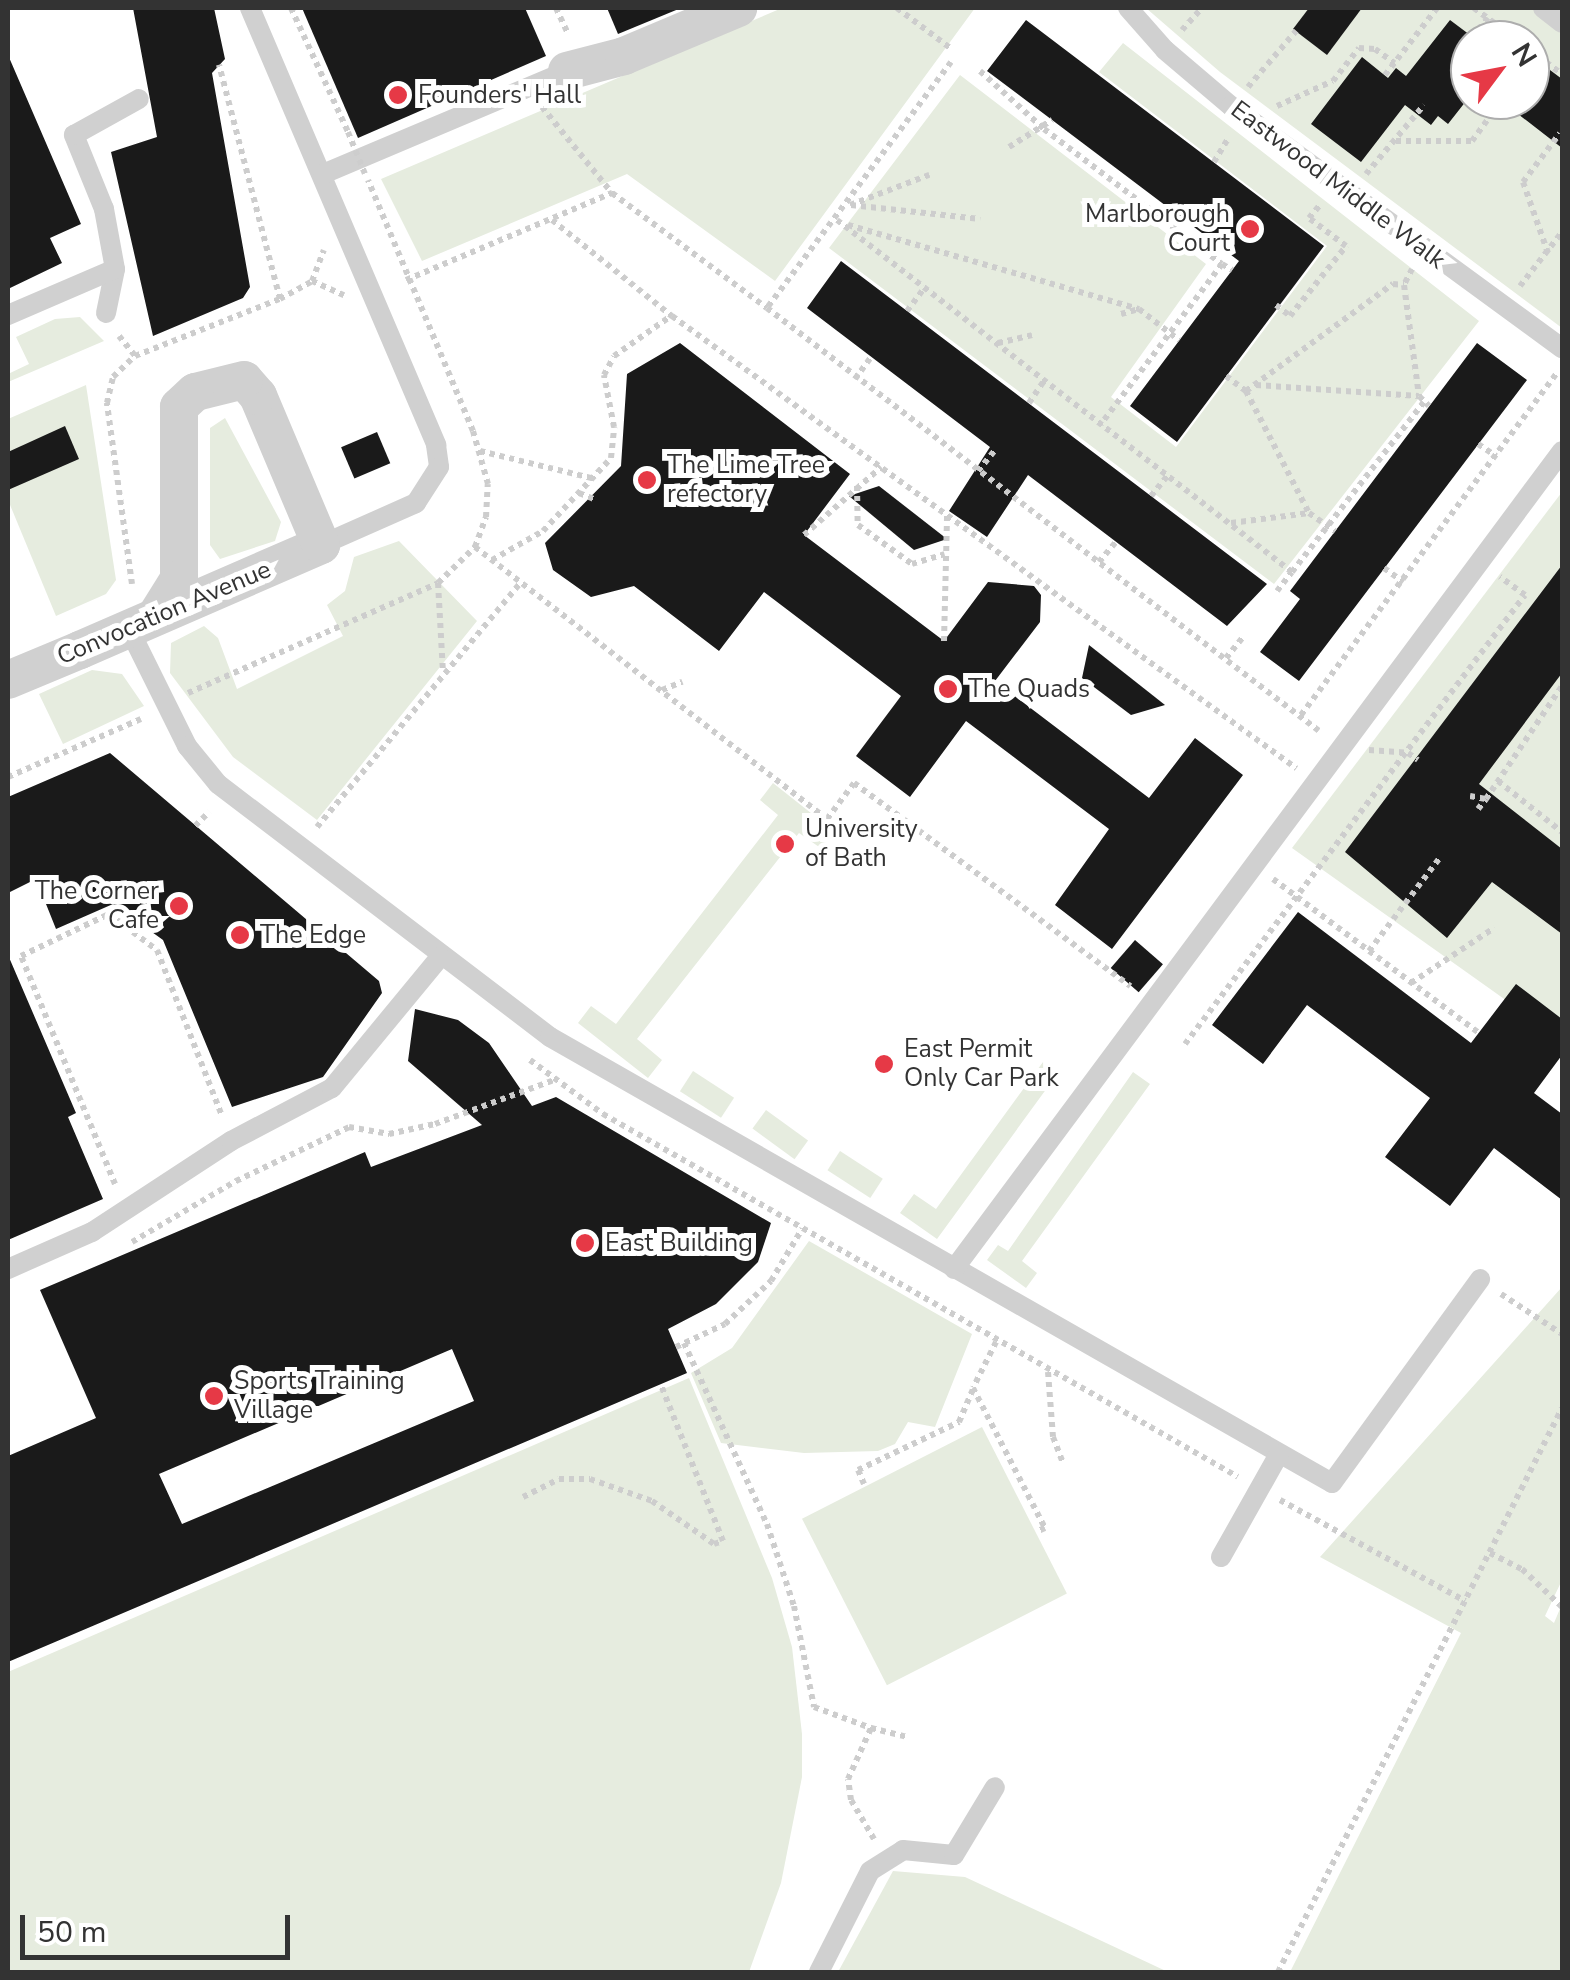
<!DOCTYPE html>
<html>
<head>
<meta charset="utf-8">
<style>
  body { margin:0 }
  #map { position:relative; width:1570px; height:1980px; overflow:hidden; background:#fff; font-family:"Nunito Sans",sans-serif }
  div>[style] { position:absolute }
  .green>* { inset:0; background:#e6ecdf; transform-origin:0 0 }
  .building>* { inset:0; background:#1a1a1a; transform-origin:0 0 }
  .path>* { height:6px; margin-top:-3px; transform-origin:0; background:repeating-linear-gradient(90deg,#cdcdcd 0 5px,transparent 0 10px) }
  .lane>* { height:20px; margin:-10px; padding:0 10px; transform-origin:10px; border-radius:10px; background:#d0d0d0 }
  .street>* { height:38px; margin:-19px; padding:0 19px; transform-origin:19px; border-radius:19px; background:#d0d0d0 }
  .path-bridge>* { height:6px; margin-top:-3px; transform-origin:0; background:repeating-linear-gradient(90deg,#cdcdcd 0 5px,transparent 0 10px) }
  .dots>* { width:28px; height:28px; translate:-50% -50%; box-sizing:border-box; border:5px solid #fff; border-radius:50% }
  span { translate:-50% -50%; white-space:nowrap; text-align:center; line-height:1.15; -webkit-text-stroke:10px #fff; paint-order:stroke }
  .poi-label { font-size:25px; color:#333 }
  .left { translate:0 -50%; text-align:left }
  .right { translate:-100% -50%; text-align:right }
  .street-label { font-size:25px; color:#333 }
  .frame { position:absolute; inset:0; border:10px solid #333; pointer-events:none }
  .north { position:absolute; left:1450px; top:20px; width:100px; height:100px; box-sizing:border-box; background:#fff; border:2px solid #adadad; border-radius:50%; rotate:58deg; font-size:28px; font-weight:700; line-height:40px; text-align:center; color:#333 }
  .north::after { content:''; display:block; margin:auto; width:35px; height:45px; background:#e63946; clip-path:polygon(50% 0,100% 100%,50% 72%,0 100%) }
  .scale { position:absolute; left:20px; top:1915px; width:270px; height:45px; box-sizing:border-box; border:5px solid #333; border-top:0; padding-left:12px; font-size:30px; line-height:35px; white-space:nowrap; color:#333; -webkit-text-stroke:8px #fff; paint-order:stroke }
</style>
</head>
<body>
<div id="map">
  <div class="green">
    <i style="clip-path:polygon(782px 8px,975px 8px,775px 281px,627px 174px,422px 261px,381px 179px)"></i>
    <i style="clip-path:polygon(evenodd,1146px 8px,1562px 8px,1562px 328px,1220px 72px,1146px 8px,1470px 40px,1530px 40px,1530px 100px,1470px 100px,1470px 40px)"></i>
    <i style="clip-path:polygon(1123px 43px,1479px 321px,1274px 584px,829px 248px,960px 75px,1206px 264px,1111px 397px,1176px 447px,1327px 246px,1099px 72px)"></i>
    <i style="clip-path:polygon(80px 317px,104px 341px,8px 382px,8px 374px,29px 364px,16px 337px,55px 319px)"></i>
    <i style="clip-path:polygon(86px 385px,116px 580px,106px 594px,56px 616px,8px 500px,8px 419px)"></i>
    <i style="clip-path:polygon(225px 418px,281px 522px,275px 541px,220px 559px,210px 545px,210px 428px)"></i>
    <i style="clip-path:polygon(1562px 492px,1562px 1040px,1292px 848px)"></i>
    <i style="clip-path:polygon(399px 541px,477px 621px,317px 820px,233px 757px,170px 673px,171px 643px,204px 626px,218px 638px,237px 689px,343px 636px,327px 605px,345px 591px,354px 557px)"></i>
    <i style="clip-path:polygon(92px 670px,122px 674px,144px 706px,63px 744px,39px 694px)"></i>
    <i style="clip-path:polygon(773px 783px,835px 832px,822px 849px,799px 833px,637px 1039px,662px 1060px,648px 1078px,578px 1023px,591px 1006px,616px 1024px,778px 815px,760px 800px)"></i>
    <i style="clip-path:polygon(1043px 1062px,1058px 1073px,937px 1239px,900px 1213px,914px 1194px,936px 1209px)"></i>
    <i style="left:693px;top:1071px;width:49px;height:24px;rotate:33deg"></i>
    <i style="clip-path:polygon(1133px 1072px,1150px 1084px,1022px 1261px,1037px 1273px,1026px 1288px,987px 1260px,998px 1245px,1008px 1251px)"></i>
    <i style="left:766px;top:1110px;width:52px;height:23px;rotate:36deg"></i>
    <i style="left:840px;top:1151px;width:51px;height:23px;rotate:33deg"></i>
    <i style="clip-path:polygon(809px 1241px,972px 1334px,935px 1427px,908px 1422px,895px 1444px,878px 1451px,804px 1453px,721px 1443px,691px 1373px,732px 1348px)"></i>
    <i style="clip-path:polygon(1562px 1287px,1562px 1580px,1545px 1616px,1554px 1623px,1562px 1604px,1562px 1972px,1290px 1972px,1461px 1633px,1320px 1557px)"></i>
    <i style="clip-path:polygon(689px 1378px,772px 1578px,792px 1647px,802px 1734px,802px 1777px,781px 1883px,749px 1972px,8px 1972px,8px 1672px)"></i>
    <i style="left:982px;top:1427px;width:187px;height:202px;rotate:63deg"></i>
    <i style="clip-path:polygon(893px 1871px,965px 1877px,1168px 1972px,838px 1972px)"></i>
  </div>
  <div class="building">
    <i style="clip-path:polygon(133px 8px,214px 8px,225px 59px,212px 73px,250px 287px,243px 298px,153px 336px,111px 152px,157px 137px)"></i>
    <i style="clip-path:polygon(302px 8px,525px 8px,546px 56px,358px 138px)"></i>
    <i style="clip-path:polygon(607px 8px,681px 8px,618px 34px)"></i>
    <i style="clip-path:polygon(1309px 8px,1362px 8px,1327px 55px,1293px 29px)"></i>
    <i style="clip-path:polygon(1026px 20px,1324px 246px,1177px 442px,1130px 406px,1239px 261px,987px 71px)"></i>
    <i style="clip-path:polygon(1450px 20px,1470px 35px,1470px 96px,1448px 124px,1438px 116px,1431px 125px,1405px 105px,1361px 162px,1311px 124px,1362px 57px,1388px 78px,1396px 68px,1406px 76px)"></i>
    <i style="clip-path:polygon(8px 55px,81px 224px,50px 238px,62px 263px,8px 289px)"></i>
    <i style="clip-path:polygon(1530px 55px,1562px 79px,1562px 148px,1500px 100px,1530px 100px)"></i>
    <i style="clip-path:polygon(841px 261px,907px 311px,1267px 584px,1227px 626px,1028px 475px,987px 537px,949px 511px,990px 447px,807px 308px)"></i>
    <i style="clip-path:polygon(680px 343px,850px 474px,804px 535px,944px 641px,988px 582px,1034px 586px,1041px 595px,1040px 622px,995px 681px,1149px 798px,1195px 738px,1243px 775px,1112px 949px,1055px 905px,1109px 829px,966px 721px,910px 797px,856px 756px,901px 696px,764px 592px,719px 651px,634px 586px,591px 597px,553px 570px,545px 543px,621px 466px,627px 374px)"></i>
    <i style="clip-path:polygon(1477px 343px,1527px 380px,1299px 681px,1260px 652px,1300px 599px,1290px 591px)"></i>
    <i style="clip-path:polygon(65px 426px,79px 459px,8px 490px,8px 452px)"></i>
    <i style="left:377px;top:432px;width:34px;height:39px;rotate:67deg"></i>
    <i style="clip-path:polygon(879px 486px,947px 539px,914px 550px,849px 496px)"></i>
    <i style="clip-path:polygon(1562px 565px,1562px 673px,1479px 784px,1562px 849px,1562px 934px,1492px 882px,1447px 938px,1345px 852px)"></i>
    <i style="clip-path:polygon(1089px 645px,1165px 705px,1131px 715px,1082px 678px)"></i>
    <i style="clip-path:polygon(110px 753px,379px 981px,382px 993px,323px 1077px,232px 1107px,163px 940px,113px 904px,56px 929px,36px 879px,8px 893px,8px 797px)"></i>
    <i style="clip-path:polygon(1298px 912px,1471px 1043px,1516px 984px,1562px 1019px,1562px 1055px,1534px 1093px,1562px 1114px,1562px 1200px,1494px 1148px,1450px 1206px,1385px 1157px,1430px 1098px,1307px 1005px,1263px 1064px,1212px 1025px)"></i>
    <i style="left:1135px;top:940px;width:37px;height:37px;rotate:41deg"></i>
    <i style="clip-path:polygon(8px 955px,76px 1113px,68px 1117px,103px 1199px,8px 1240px)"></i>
    <i style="clip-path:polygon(evenodd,415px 1009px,458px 1020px,489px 1043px,532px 1106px,556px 1097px,771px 1223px,758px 1262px,716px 1304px,668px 1329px,687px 1373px,8px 1662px,8px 1456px,96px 1418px,40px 1290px,365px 1152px,371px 1167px,482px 1125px,408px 1061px,415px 1009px,452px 1349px,474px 1401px,182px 1524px,159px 1474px,452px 1349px)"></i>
  </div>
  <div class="path">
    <i style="left:291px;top:8px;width:136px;rotate:65.3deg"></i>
    <i style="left:556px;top:8px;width:29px;rotate:65deg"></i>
    <i style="left:897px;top:8px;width:66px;rotate:37deg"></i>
    <i style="left:1474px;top:8px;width:54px;rotate:36.7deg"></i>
    <i style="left:1182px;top:30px;width:30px;rotate:-48deg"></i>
    <i style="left:1472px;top:37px;width:25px;rotate:-50deg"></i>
    <i style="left:1530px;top:50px;width:40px;rotate:37deg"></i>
    <i style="left:951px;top:62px;width:307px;rotate:126.8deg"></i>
    <i style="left:767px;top:308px;width:695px;rotate:37.46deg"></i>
    <i style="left:980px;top:71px;width:86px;rotate:42.2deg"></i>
    <i style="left:1044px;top:129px;width:223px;rotate:37.2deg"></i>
    <i style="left:1222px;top:264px;width:201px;rotate:127.1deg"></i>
    <i style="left:1385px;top:75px;width:85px;rotate:-52.2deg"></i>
    <i style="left:1248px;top:87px;width:74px;rotate:-49.4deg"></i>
    <i style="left:1277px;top:106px;width:61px;rotate:-24.1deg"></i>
    <i style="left:1333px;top:81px;width:42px;rotate:-51.8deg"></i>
    <i style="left:1359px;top:48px;width:16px;rotate:4deg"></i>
    <i style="left:1375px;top:49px;width:24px;rotate:36deg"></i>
    <i style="left:542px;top:107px;width:111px;rotate:50.9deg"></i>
    <i style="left:612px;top:193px;width:193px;rotate:36.6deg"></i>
    <i style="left:1396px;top:141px;width:76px"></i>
    <i style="left:1472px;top:141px;width:51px;rotate:-53.8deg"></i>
    <i style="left:1009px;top:147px;width:51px;rotate:-32.1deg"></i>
    <i style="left:1214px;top:162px;width:29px;rotate:-59deg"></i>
    <i style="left:1366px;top:174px;width:90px;rotate:-50deg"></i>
    <i style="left:850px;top:205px;width:85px;rotate:-20.8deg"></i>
    <i style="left:851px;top:205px;width:130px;rotate:6.2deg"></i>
    <i style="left:1100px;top:215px;width:58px;rotate:3deg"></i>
    <i style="left:552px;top:220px;width:154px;rotate:38.7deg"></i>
    <i style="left:672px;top:316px;width:771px;rotate:35.92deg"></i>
    <i style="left:837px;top:220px;width:575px;rotate:37.73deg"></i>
    <i style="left:1292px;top:572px;width:215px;rotate:-52.2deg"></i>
    <i style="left:848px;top:225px;width:303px;rotate:16.1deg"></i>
    <i style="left:1139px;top:309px;width:51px;rotate:37.8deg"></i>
    <i style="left:1548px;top:253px;width:75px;rotate:-109.4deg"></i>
    <i style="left:1523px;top:182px;width:61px;rotate:-52.9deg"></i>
    <i style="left:1222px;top:264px;width:12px;rotate:31deg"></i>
    <i style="left:1412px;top:269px;width:18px;rotate:117deg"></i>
    <i style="left:1404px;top:285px;width:112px;rotate:82.3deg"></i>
    <i style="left:1419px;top:396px;width:14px;rotate:45deg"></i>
    <i style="left:406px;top:280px;width:224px;rotate:-22.9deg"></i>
    <i style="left:312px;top:281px;width:35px;rotate:24deg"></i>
    <i style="left:1520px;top:286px;width:68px;rotate:-52.1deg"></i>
    <i style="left:280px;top:299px;width:37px;rotate:-29deg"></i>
    <i style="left:312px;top:281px;width:33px;rotate:-69deg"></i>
    <i style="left:1276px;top:305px;width:18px;rotate:38deg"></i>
    <i style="left:1290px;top:316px;width:90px;rotate:-51.3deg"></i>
    <i style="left:1346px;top:246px;width:46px;rotate:-142.9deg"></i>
    <i style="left:1309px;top:218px;width:17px;rotate:-50deg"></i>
    <i style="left:907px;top:311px;width:30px;rotate:-53deg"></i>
    <i style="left:1121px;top:314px;width:19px;rotate:-16deg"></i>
    <i style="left:119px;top:336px;width:26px;rotate:51deg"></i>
    <i style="left:135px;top:356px;width:156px;rotate:-21.5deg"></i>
    <i style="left:280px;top:299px;width:242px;rotate:-104.6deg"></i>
    <i style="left:998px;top:343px;width:35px;rotate:-13deg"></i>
    <i style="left:1226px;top:376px;width:25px;rotate:37deg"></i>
    <i style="left:1246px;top:391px;width:137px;rotate:62.7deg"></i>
    <i style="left:1309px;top:513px;width:32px;rotate:35deg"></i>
    <i style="left:855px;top:379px;width:27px;rotate:-54deg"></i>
    <i style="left:1256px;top:385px;width:163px;rotate:3.9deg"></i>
    <i style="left:1246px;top:391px;width:182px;rotate:-36.1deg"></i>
    <i style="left:1393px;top:284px;width:11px;rotate:5deg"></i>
    <i style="left:1029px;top:403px;width:27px;rotate:-56deg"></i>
    <i style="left:1478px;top:444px;width:22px;rotate:34deg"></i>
    <i style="left:480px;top:451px;width:115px;rotate:13.6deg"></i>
    <i style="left:978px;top:471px;width:27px;rotate:-51deg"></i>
    <i style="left:857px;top:486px;width:39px;rotate:89deg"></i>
    <i style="left:858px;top:525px;width:67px;rotate:35.8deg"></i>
    <i style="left:912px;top:564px;width:34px;rotate:-17deg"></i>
    <i style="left:579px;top:493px;width:16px;rotate:22deg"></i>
    <i style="left:1151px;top:496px;width:26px;rotate:-51deg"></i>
    <i style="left:1231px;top:523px;width:79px;rotate:-7.3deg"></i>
    <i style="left:804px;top:535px;width:103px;rotate:-41.4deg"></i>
    <i style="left:475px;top:547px;width:445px;rotate:37.7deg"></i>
    <i style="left:827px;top:819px;width:45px;rotate:-53.1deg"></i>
    <i style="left:854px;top:783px;width:343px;rotate:36.3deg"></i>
    <i style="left:492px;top:560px;width:59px;rotate:-29.6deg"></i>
    <i style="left:543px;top:531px;width:100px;rotate:-47deg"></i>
    <i style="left:611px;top:458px;width:31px;rotate:-84deg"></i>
    <i style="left:614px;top:427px;width:53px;rotate:-100.9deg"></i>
    <i style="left:604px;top:375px;width:21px;rotate:-62deg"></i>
    <i style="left:614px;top:356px;width:70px;rotate:-35.1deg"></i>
    <i style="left:1099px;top:562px;width:26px;rotate:-50deg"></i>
    <i style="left:1384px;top:568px;width:24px;rotate:36deg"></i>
    <i style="left:438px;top:583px;width:89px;rotate:86.8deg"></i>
    <i style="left:132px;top:584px;width:183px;rotate:-97.9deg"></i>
    <i style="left:107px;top:403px;width:27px;rotate:-77deg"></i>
    <i style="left:113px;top:377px;width:30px;rotate:-44deg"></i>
    <i style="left:1277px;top:591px;width:24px;rotate:-52deg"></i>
    <i style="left:944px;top:641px;width:126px;rotate:-88.6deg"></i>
    <i style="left:1226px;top:658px;width:26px;rotate:-51deg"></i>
    <i style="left:662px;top:690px;width:22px;rotate:-22deg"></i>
    <i style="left:188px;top:693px;width:273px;rotate:-23.7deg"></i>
    <i style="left:438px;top:583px;width:52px;rotate:-44.2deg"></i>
    <i style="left:475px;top:547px;width:32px;rotate:-70deg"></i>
    <i style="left:486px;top:517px;width:33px;rotate:-87deg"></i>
    <i style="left:488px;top:484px;width:55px;rotate:-105.8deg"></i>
    <i style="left:473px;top:431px;width:272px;rotate:-112.7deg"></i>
    <i style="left:1301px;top:715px;width:429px;rotate:-53.2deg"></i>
    <i style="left:1369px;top:750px;width:39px;rotate:4deg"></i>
    <i style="left:1408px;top:753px;width:12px;rotate:35deg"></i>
    <i style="left:8px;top:777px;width:145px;rotate:-23.6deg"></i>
    <i style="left:1498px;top:781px;width:82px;rotate:38.6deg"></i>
    <i style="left:1470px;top:796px;width:16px;rotate:11deg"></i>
    <i style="left:1486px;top:799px;width:136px;rotate:-56.1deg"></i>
    <i style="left:1478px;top:809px;width:13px;rotate:-51deg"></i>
    <i style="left:195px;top:826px;width:20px;rotate:-45deg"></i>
    <i style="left:317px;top:827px;width:319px;rotate:-50.2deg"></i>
    <i style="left:1273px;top:879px;width:257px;rotate:36.8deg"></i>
    <i style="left:1369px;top:951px;width:119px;rotate:-52.8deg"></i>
    <i style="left:1411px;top:983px;width:100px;rotate:-33.5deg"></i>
    <i style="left:1185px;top:1044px;width:563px;rotate:-52.87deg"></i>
    <i style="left:1525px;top:595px;width:31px;rotate:-144deg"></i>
    <i style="left:530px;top:1060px;width:91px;rotate:36.5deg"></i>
    <i style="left:603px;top:1114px;width:731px;rotate:29.75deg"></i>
    <i style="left:115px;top:1184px;width:247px;rotate:-112.4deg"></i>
    <i style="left:21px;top:956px;width:98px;rotate:-25.5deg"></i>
    <i style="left:109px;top:914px;width:60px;rotate:36.9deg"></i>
    <i style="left:157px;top:950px;width:178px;rotate:68.6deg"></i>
    <i style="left:132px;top:1242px;width:121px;rotate:-30.4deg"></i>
    <i style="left:236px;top:1181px;width:125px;rotate:-25.5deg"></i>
    <i style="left:349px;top:1127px;width:41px;rotate:9.9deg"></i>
    <i style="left:389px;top:1134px;width:47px;rotate:-12.3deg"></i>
    <i style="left:435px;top:1124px;width:127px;rotate:-20.3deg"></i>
    <i style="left:1501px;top:1294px;width:73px;rotate:33.3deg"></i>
    <i style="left:996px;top:1342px;width:51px;rotate:116.6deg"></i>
    <i style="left:973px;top:1388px;width:157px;rotate:62.8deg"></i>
    <i style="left:1045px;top:1528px;width:8px;rotate:157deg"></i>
    <i style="left:684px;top:1343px;width:199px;rotate:65.4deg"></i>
    <i style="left:767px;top:1524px;width:86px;rotate:71.8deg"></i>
    <i style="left:794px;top:1606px;width:103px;rotate:78.8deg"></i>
    <i style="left:814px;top:1707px;width:61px;rotate:20.2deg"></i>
    <i style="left:676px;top:1347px;width:54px;rotate:-25.1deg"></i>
    <i style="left:725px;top:1324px;width:63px;rotate:-43.1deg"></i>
    <i style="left:771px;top:1281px;width:61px;rotate:-59.2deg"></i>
    <i style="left:1048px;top:1372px;width:65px;rotate:85.6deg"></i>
    <i style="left:1053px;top:1437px;width:28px;rotate:69deg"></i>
    <i style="left:864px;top:1484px;width:15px;rotate:-113deg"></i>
    <i style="left:858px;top:1470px;width:112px;rotate:-25.4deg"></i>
    <i style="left:959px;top:1422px;width:36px;rotate:-67deg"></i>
    <i style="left:523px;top:1497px;width:40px;rotate:-26.6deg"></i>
    <i style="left:559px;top:1479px;width:31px"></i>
    <i style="left:590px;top:1479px;width:66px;rotate:19.5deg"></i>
    <i style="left:652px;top:1501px;width:75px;rotate:34.7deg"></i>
    <i style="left:714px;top:1544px;width:9px;rotate:-18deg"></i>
    <i style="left:723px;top:1541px;width:168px;rotate:-111.7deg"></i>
    <i style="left:1280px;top:1500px;width:211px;rotate:28.6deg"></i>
    <i style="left:1490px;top:1553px;width:36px;rotate:27deg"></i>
    <i style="left:1522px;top:1569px;width:55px;rotate:43.5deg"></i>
    <i style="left:874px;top:1839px;width:45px;rotate:-120.5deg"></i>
    <i style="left:851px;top:1800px;width:21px;rotate:-98deg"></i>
    <i style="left:848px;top:1779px;width:56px;rotate:-65.7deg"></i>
    <i style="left:871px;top:1728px;width:37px;rotate:14deg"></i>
    <i style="left:1278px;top:1972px;width:631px;rotate:-63.27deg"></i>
  </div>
  <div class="lane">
    <i style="left:250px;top:8px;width:475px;rotate:66.9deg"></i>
    <i style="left:436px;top:445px;width:22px;rotate:82deg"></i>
    <i style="left:439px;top:467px;width:43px;rotate:122.6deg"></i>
    <i style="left:416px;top:503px;width:104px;rotate:156.1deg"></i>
    <i style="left:1128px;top:8px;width:56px;rotate:48.6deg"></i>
    <i style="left:1165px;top:50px;width:87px;rotate:40.3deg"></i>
    <i style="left:1231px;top:106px;width:410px;rotate:36.2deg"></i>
    <i style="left:1543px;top:8px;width:24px;rotate:38deg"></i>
    <i style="left:323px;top:174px;width:265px;rotate:-22.9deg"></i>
    <i style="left:106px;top:313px;width:45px;rotate:-78.4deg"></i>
    <i style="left:115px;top:269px;width:61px;rotate:-100.4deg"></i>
    <i style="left:104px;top:209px;width:80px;rotate:-112.1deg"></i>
    <i style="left:74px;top:135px;width:74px;rotate:-29deg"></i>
    <i style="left:8px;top:315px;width:116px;rotate:-23.3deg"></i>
    <i style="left:129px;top:629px;width:131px;rotate:63.6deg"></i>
    <i style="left:187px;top:746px;width:49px;rotate:50.8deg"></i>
    <i style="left:218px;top:784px;width:417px;rotate:37.3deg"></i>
    <i style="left:550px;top:1037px;width:900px;rotate:29.7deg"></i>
    <i style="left:1332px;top:1483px;width:252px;rotate:-54deg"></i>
    <i style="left:8px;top:1269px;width:92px;rotate:-23.8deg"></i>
    <i style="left:92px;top:1232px;width:166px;rotate:-33.2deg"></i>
    <i style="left:231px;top:1141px;width:114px;rotate:-27.7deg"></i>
    <i style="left:332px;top:1088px;width:170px;rotate:-50.5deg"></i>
    <i style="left:954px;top:1269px;width:1019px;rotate:-53.38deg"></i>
    <i style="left:1221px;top:1557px;width:118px;rotate:-60.6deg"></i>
    <i style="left:819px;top:1972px;width:113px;rotate:-63.2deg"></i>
    <i style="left:870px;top:1871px;width:39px;rotate:-32deg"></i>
    <i style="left:903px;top:1850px;width:51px;rotate:5.6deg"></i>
    <i style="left:954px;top:1855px;width:79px;rotate:-58.9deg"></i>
  </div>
  <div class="street">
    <i style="left:567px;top:71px;width:59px;rotate:-14.7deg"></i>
    <i style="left:624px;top:56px;width:124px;rotate:-22.8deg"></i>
    <i style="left:8px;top:680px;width:78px;rotate:-22.6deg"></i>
    <i style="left:80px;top:650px;width:263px;rotate:-23.5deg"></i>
    <i style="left:321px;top:545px;width:162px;rotate:-112.9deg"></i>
    <i style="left:258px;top:396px;width:21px;rotate:-131deg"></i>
    <i style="left:244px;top:380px;width:50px;rotate:166.2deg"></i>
    <i style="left:195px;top:392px;width:22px;rotate:137deg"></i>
    <i style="left:179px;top:407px;width:172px;rotate:90deg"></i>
    <i style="left:179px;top:579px;width:44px;rotate:121.9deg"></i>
  </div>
  <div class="path-bridge">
    <i style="left:348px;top:132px;width:45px;rotate:68deg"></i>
  </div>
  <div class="dots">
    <i style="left:398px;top:95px;background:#e63946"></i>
    <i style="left:1250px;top:229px;background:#e63946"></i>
    <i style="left:647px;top:480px;background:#e63946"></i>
    <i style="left:948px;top:689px;background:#e63946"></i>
    <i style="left:785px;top:844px;background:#e63946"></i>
    <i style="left:179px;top:906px;background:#e63946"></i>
    <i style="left:240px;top:935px;background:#e63946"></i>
    <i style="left:884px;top:1064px;background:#e63946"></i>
    <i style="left:585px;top:1243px;background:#e63946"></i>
    <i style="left:214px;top:1396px;background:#e63946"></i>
  </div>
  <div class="poi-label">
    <span class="left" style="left:418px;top:95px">Founders' Hall</span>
    <span class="right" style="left:1230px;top:229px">Marlborough<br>Court</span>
    <span class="left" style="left:667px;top:480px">The Lime Tree<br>refectory</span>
    <span class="left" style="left:968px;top:689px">The Quads</span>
    <span class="left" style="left:805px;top:844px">University<br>of Bath</span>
    <span class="right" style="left:159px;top:906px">The Corner<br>Cafe</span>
    <span class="left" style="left:260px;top:935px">The Edge</span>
    <span class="left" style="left:904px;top:1064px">East Permit<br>Only Car Park</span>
    <span class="left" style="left:605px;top:1243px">East Building</span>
    <span class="left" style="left:234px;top:1396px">Sports Training<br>Village</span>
  </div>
  <div class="street-label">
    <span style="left:1338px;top:185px;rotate:37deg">Eastwood Middle Walk</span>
    <span style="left:164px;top:613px;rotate:-23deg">Convocation Avenue</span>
  </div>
  <div class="frame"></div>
  <div class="north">N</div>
  <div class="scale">50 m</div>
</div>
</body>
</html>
